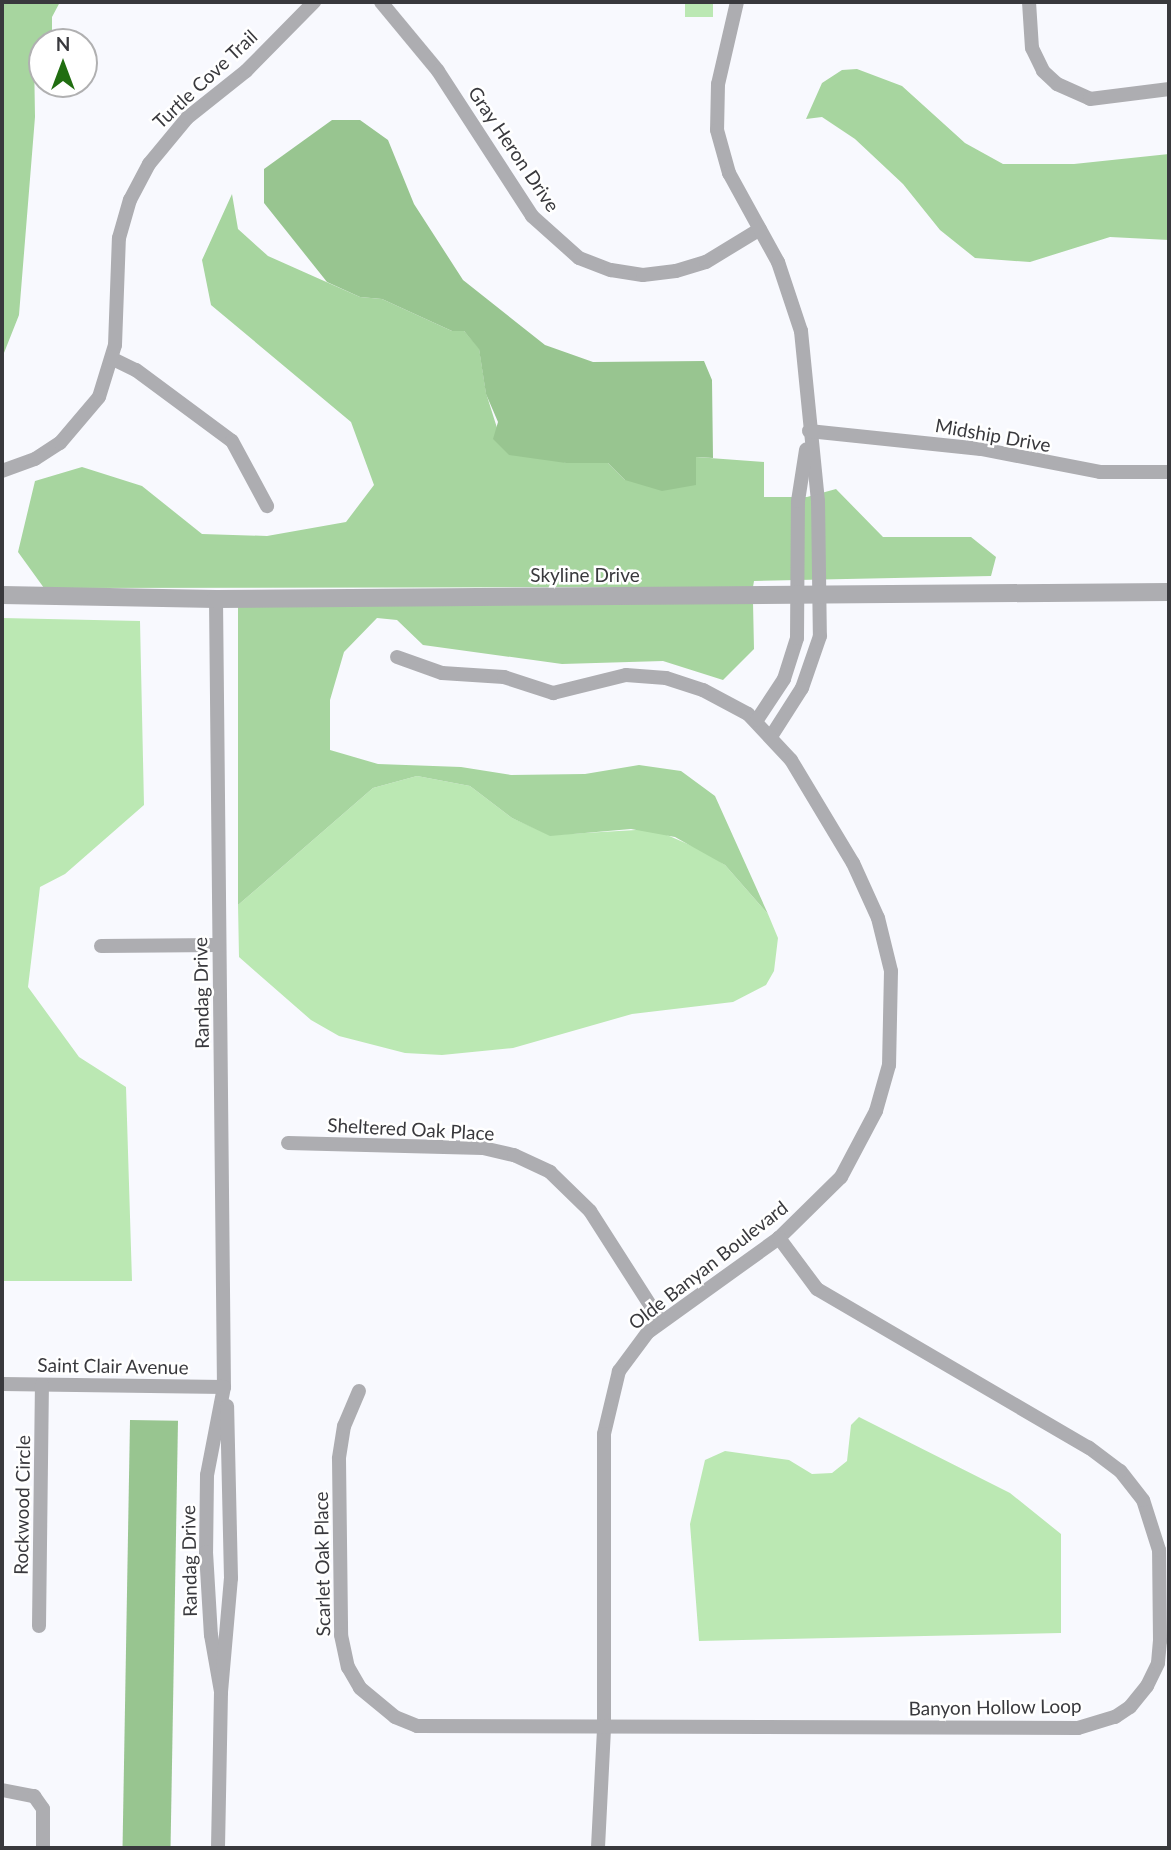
<!DOCTYPE html>
<html>
<head>
<meta charset="utf-8">
<style>
  body { margin:0 }
  #map { position:relative; width:1171px; height:1850px; overflow:hidden; background:#f8f9fe; font-family:Lato,sans-serif }
  div>[style] { position:absolute }
  .green>* { inset:0; background:#bbe8b3; transform-origin:0 0 }
  .forest>* { inset:0; background:#a7d59f }
  .water>* { inset:0; background:#98c590; transform-origin:0 0 }
  .minor>* { height:14px; margin:-7px; padding:0 7px; transform-origin:7px; border-radius:7px; background:#adadb1 }
  .tertiary>* { height:18px; margin:-9px; padding:0 9px; transform-origin:9px; border-radius:9px; background:#adadb1 }
  span { translate:-50% -50%; white-space:nowrap; text-align:center; line-height:1.15; -webkit-text-stroke:5px #fff; paint-order:stroke }
  .street-label { font-size:19px; color:#39393d }
  .frame { position:absolute; inset:0; border:4px solid #39393d; pointer-events:none }
  .north { position:absolute; left:28px; top:28px; width:70px; height:70px; box-sizing:border-box; background:#fff; border:2px solid #b0b0b1; border-radius:50%; rotate:0deg; font-size:19px; font-weight:700; line-height:28px; text-align:center; color:#39393d }
  .north::after { content:''; display:block; margin:auto; width:24px; height:32px; background:#216e11; clip-path:polygon(50% 0,100% 100%,50% 72%,0 100%) }
</style>
</head>
<body>
<div id="map">
  <div class="green">
    <i style="left:685px;top:2px;width:28px;height:15px"></i>
    <i style="clip-path:polygon(2px 618px,140px 621px,144px 805px,65px 874px,40px 887px,28px 987px,79px 1057px,126px 1087px,132px 1281px,2px 1281px)"></i>
    <i style="clip-path:polygon(417px 776px,470px 786px,512px 818px,550px 835px,653px 829px,704px 851px,725px 865px,768px 914px,778px 938px,774px 971px,766px 985px,733px 1002px,632px 1014px,513px 1048px,442px 1055px,405px 1053px,339px 1036px,311px 1020px,239px 957px,238px 905px,373px 788px)"></i>
    <i style="clip-path:polygon(859px 1417px,1010px 1493px,1061px 1534px,1061px 1633px,699px 1641px,690px 1524px,705px 1460px,725px 1451px,789px 1460px,812px 1474px,832px 1473px,847px 1461px,851px 1425px)"></i>
  </div>
  <div class="forest">
    <i style="clip-path:polygon(2px 2px,60px 2px,52px 17px,52px 36px,34px 55px,35px 117px,19px 315px,2px 358px)"></i>
    <i style="clip-path:polygon(857px 69px,902px 86px,965px 143px,1003px 164px,1074px 164px,1169px 154px,1169px 240px,1110px 237px,1030px 262px,975px 258px,940px 230px,903px 184px,855px 139px,822px 117px,806px 119px,822px 83px,842px 70px)"></i>
    <i style="clip-path:polygon(232px 194px,238px 229px,268px 256px,360px 297px,382px 299px,452px 331px,464px 331px,479px 348px,486px 393px,498px 431px,566px 463px,608px 463px,625px 480px,696px 457px,764px 462px,764px 497px,807px 497px,836px 489px,883px 537px,971px 537px,996px 557px,991px 576px,754px 581px,753px 587px,44px 588px,18px 552px,35px 481px,82px 467px,142px 486px,202px 534px,267px 536px,346px 522px,374px 485px,351px 422px,211px 305px,202px 260px)"></i>
    <i style="clip-path:polygon(753px 602px,754px 649px,723px 680px,663px 661px,562px 664px,423px 645px,397px 620px,377px 618px,344px 652px,330px 700px,330px 750px,378px 764px,461px 767px,511px 775px,585px 774px,639px 765px,681px 771px,715px 796px,768px 914px,725px 865px,675px 837px,631px 829px,550px 836px,512px 818px,470px 786px,417px 776px,373px 788px,238px 905px,238px 606px)"></i>
  </div>
  <div class="water">
    <i style="clip-path:polygon(332px 120px,360px 120px,388px 140px,414px 204px,463px 280px,545px 345px,593px 362px,704px 361px,712px 380px,713px 458px,696px 457px,696px 485px,662px 491px,625px 480px,608px 463px,566px 463px,509px 455px,493px 439px,498px 422px,486px 394px,479px 349px,464px 331px,452px 331px,382px 299px,360px 297px,327px 282px,264px 203px,264px 169px)"></i>
    <i style="left:130px;top:1420px;width:48px;height:428px;rotate:1deg"></i>
  </div>
  <div class="minor">
    <i style="left:381px;top:2px;width:89px;rotate:50.4deg"></i>
    <i style="left:438px;top:71px;width:173px;rotate:57deg"></i>
    <i style="left:532px;top:216px;width:63px;rotate:41.8deg"></i>
    <i style="left:579px;top:258px;width:34px;rotate:21deg"></i>
    <i style="left:611px;top:270px;width:32px;rotate:9deg"></i>
    <i style="left:643px;top:275px;width:33px;rotate:-7deg"></i>
    <i style="left:676px;top:271px;width:31px;rotate:-17deg"></i>
    <i style="left:706px;top:262px;width:63px;rotate:-31.4deg"></i>
    <i style="left:737px;top:2px;width:84px;rotate:103deg"></i>
    <i style="left:718px;top:84px;width:46px;rotate:91.2deg"></i>
    <i style="left:717px;top:130px;width:45px;rotate:74.4deg"></i>
    <i style="left:729px;top:173px;width:102px;rotate:61.2deg"></i>
    <i style="left:778px;top:262px;width:73px;rotate:71.6deg"></i>
    <i style="left:801px;top:331px;width:171px;rotate:84.3deg"></i>
    <i style="left:818px;top:501px;width:135px;rotate:89.2deg"></i>
    <i style="left:820px;top:636px;width:55px;rotate:109.1deg"></i>
    <i style="left:802px;top:688px;width:56px;rotate:122.6deg"></i>
    <i style="left:1029px;top:2px;width:46px;rotate:86.3deg"></i>
    <i style="left:1032px;top:48px;width:25px;rotate:64deg"></i>
    <i style="left:1043px;top:71px;width:19px;rotate:43deg"></i>
    <i style="left:1057px;top:84px;width:36px;rotate:24deg"></i>
    <i style="left:1090px;top:99px;width:80px;rotate:-7.2deg"></i>
    <i style="left:113px;top:359px;width:25px;rotate:26deg"></i>
    <i style="left:136px;top:370px;width:119px;rotate:36.5deg"></i>
    <i style="left:232px;top:441px;width:74px;rotate:61.7deg"></i>
    <i style="left:809px;top:431px;width:173px;rotate:6deg"></i>
    <i style="left:981px;top:449px;width:121px;rotate:10.9deg"></i>
    <i style="left:1100px;top:472px;width:69px"></i>
    <i style="left:2px;top:471px;width:35px;rotate:-20deg"></i>
    <i style="left:35px;top:459px;width:30px;rotate:-33deg"></i>
    <i style="left:60px;top:443px;width:60px;rotate:-49.7deg"></i>
    <i style="left:99px;top:397px;width:54px;rotate:-72.9deg"></i>
    <i style="left:115px;top:345px;width:107px;rotate:-87.9deg"></i>
    <i style="left:119px;top:238px;width:40px;rotate:-74deg"></i>
    <i style="left:130px;top:200px;width:41px;rotate:-62.2deg"></i>
    <i style="left:149px;top:164px;width:60px;rotate:-50.4deg"></i>
    <i style="left:187px;top:118px;width:75px;rotate:-38.5deg"></i>
    <i style="left:246px;top:71px;width:97px;rotate:-45.4deg"></i>
    <i style="left:216px;top:599px;width:788px;rotate:89.42deg"></i>
    <i style="left:224px;top:1387px;width:90px;rotate:100.9deg"></i>
    <i style="left:207px;top:1475px;width:77px;rotate:90.7deg"></i>
    <i style="left:206px;top:1552px;width:83px;rotate:86.6deg"></i>
    <i style="left:211px;top:1635px;width:58px;rotate:80deg"></i>
    <i style="left:397px;top:657px;width:48px;rotate:19.6deg"></i>
    <i style="left:442px;top:673px;width:62px;rotate:3.7deg"></i>
    <i style="left:504px;top:677px;width:52px;rotate:18.1deg"></i>
    <i style="left:553px;top:693px;width:75px;rotate:-13.9deg"></i>
    <i style="left:626px;top:675px;width:40px;rotate:4.3deg"></i>
    <i style="left:666px;top:678px;width:39px;rotate:18deg"></i>
    <i style="left:703px;top:690px;width:51px;rotate:28.1deg"></i>
    <i style="left:748px;top:714px;width:63px;rotate:46.9deg"></i>
    <i style="left:791px;top:760px;width:120px;rotate:59deg"></i>
    <i style="left:853px;top:863px;width:60px;rotate:65.6deg"></i>
    <i style="left:878px;top:918px;width:55px;rotate:76.2deg"></i>
    <i style="left:891px;top:971px;width:94px;rotate:91.2deg"></i>
    <i style="left:889px;top:1065px;width:48px;rotate:105.8deg"></i>
    <i style="left:876px;top:1111px;width:75px;rotate:117.9deg"></i>
    <i style="left:841px;top:1177px;width:87px;rotate:135.5deg"></i>
    <i style="left:779px;top:1238px;width:161px;rotate:144.3deg"></i>
    <i style="left:648px;top:1332px;width:49px;rotate:126.6deg"></i>
    <i style="left:619px;top:1371px;width:65px;rotate:103.4deg"></i>
    <i style="left:604px;top:1434px;width:295px;rotate:90deg"></i>
    <i style="left:604px;top:1729px;width:119px;rotate:92.9deg"></i>
    <i style="left:757px;top:720px;width:49px;rotate:-56.6deg"></i>
    <i style="left:784px;top:679px;width:43px;rotate:-72.4deg"></i>
    <i style="left:797px;top:638px;width:137px;rotate:-89.6deg"></i>
    <i style="left:798px;top:501px;width:52px;rotate:-81.1deg"></i>
    <i style="left:101px;top:946px;width:118px;rotate:-0.5deg"></i>
    <i style="left:288px;top:1143px;width:195px;rotate:1.5deg"></i>
    <i style="left:483px;top:1148px;width:32px;rotate:13deg"></i>
    <i style="left:514px;top:1155px;width:40px;rotate:25deg"></i>
    <i style="left:550px;top:1172px;width:56px;rotate:44.3deg"></i>
    <i style="left:590px;top:1211px;width:132px;rotate:57.4deg"></i>
    <i style="left:2px;top:1384px;width:222px;rotate:0.8deg"></i>
    <i style="left:359px;top:1391px;width:38px;rotate:113deg"></i>
    <i style="left:344px;top:1426px;width:33px;rotate:99deg"></i>
    <i style="left:339px;top:1459px;width:176px;rotate:89.3deg"></i>
    <i style="left:341px;top:1635px;width:33px;rotate:78deg"></i>
    <i style="left:348px;top:1667px;width:24px;rotate:60deg"></i>
    <i style="left:360px;top:1688px;width:45px;rotate:39.6deg"></i>
    <i style="left:395px;top:1717px;width:24px;rotate:22deg"></i>
    <i style="left:417px;top:1726px;width:661px;rotate:0.17deg"></i>
    <i style="left:1078px;top:1728px;width:39px;rotate:-17deg"></i>
    <i style="left:1115px;top:1717px;width:18px;rotate:-34deg"></i>
    <i style="left:1130px;top:1707px;width:27px;rotate:-51deg"></i>
    <i style="left:1147px;top:1686px;width:25px;rotate:-64deg"></i>
    <i style="left:1158px;top:1663px;width:22px;rotate:-85deg"></i>
    <i style="left:1160px;top:1641px;width:91px;rotate:-90.6deg"></i>
    <i style="left:1159px;top:1550px;width:52px;rotate:-107.7deg"></i>
    <i style="left:1143px;top:1500px;width:37px;rotate:-128deg"></i>
    <i style="left:1120px;top:1471px;width:39px;rotate:-143deg"></i>
    <i style="left:1089px;top:1448px;width:315px;rotate:-149.7deg"></i>
    <i style="left:817px;top:1289px;width:64px;rotate:-126.7deg"></i>
    <i style="left:39px;top:1626px;width:241px;rotate:-89.3deg"></i>
    <i style="left:2px;top:1790px;width:33px;rotate:11deg"></i>
    <i style="left:34px;top:1796px;width:16px;rotate:55deg"></i>
    <i style="left:43px;top:1809px;width:39px;rotate:90deg"></i>
    <i style="left:218px;top:1848px;width:156px;rotate:-88.9deg"></i>
    <i style="left:221px;top:1692px;width:114px;rotate:-85deg"></i>
    <i style="left:231px;top:1578px;width:172px;rotate:-91.3deg"></i>
  </div>
  <div class="tertiary">
    <i style="left:2px;top:595px;width:214px;rotate:1.1deg"></i>
    <i style="left:216px;top:599px;width:953px;rotate:-0.42deg"></i>
  </div>
  <div class="street-label">
    <span style="left:205px;top:79px;rotate:-43deg">Turtle Cove Trail</span>
    <span style="left:514px;top:149px;rotate:56deg">Gray Heron Drive</span>
    <span style="left:993px;top:435px;rotate:10deg">Midship Drive</span>
    <span style="left:585px;top:575px">Skyline Drive</span>
    <span style="left:201px;top:993px;rotate:-91deg">Randag Drive</span>
    <span style="left:411px;top:1129px;rotate:3deg">Sheltered Oak Place</span>
    <span style="left:708px;top:1265px;rotate:-38deg">Olde Banyan Boulevard</span>
    <span style="left:113px;top:1366px;rotate:1deg">Saint Clair Avenue</span>
    <span style="left:22px;top:1505px;rotate:-89deg">Rockwood Circle</span>
    <span style="left:189px;top:1561px;rotate:-91deg">Randag Drive</span>
    <span style="left:322px;top:1564px;rotate:-91deg">Scarlet Oak Place</span>
    <span style="left:995px;top:1707px;rotate:-1deg">Banyon Hollow Loop</span>
  </div>
  <div class="frame"></div>
  <div class="north">N</div>
</div>
</body>
</html>
